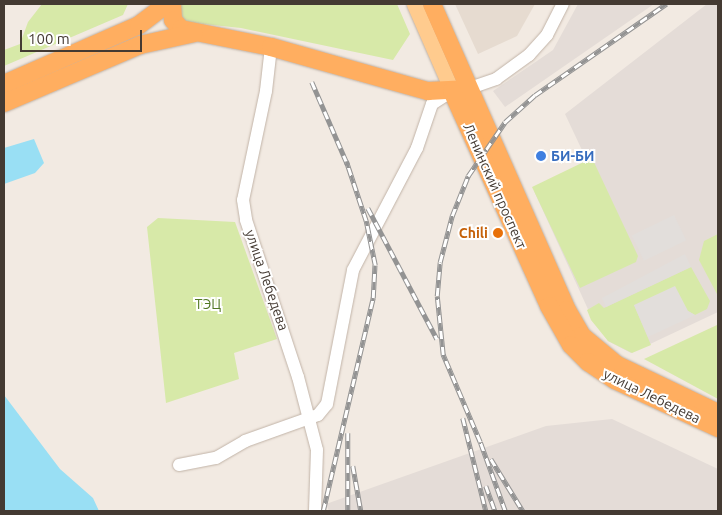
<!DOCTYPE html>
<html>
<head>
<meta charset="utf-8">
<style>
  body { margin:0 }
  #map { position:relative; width:722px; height:515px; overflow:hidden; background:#f2eae2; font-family:Ubuntu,sans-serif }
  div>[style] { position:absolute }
  .residential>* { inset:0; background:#e6dbd0 }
  .industrial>* { inset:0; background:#e4dcd7 }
  .green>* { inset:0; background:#d7e9a8 }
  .parking>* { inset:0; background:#e2dedb; transform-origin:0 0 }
  .water>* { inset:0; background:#99dff4 }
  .roads { filter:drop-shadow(0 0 1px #c1b3a7) drop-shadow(0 0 1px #c1b3a7) }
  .minor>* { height:12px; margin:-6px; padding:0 6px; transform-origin:6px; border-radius:6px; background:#fff }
  .major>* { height:15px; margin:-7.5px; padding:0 7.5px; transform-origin:7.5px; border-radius:7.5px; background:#ffcb8e }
  .highway>* { height:18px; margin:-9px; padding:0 9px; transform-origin:9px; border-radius:9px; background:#ffae60 }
  .rail>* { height:4.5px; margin-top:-2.25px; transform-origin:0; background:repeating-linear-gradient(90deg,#fff 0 8px,#939393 0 16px); box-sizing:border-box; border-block:1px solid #939393 }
  .dots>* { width:14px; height:14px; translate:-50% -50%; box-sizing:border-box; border:2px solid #fff; border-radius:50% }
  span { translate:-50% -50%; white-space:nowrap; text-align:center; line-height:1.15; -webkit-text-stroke:4px #fff; paint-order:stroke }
  .shop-label { font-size:14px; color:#366cbe; font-weight:700 }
  .left { translate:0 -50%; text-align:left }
  .street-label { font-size:14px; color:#443a32 }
  .food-label { font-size:14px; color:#c56008; font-weight:700 }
  .right { translate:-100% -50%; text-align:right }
  .park-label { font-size:14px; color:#527823 }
  .frame { position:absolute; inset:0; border:5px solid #443a32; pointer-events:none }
  .scale { position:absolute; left:20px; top:30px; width:122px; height:22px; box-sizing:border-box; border:2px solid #443a32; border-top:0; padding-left:6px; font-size:15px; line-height:18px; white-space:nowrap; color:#443a32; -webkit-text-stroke:4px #fff; paint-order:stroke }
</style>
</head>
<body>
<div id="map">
  <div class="residential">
    <i style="clip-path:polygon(455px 4px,535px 4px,517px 36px,478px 54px)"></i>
  </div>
  <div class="industrial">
    <i style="clip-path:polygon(578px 4px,654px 4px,505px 107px,493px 91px,553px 50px)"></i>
    <i style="clip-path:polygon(707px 4px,718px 4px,718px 312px,631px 353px,608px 341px,592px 318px,534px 191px,589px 165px,565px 114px)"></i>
    <i style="clip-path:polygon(612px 419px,718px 469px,718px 511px,329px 511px,326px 504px,546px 426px)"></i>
  </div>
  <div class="green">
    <i style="clip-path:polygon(42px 4px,128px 4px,123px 15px,4px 66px,4px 50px,20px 44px,28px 22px)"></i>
    <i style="clip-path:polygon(177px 4px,397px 4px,410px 34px,393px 60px,241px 28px,184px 22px)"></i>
    <i style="clip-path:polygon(592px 158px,638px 256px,636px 262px,580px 288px,532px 187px)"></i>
    <i style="clip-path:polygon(158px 218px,235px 222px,277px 339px,234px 353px,239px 379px,166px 403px,147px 227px)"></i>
    <i style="clip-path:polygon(718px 234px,718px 296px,699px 260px,704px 241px)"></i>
    <i style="clip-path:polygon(691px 267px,710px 301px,707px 309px,695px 315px,688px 311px,634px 305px,651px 345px,632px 353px,608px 341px,591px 320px,587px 310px,599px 303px,604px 308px)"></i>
    <i style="clip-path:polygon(717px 325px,718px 399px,644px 359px)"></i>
  </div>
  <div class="parking">
    <i style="left:674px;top:215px;width:28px;height:47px;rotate:64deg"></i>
    <i style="clip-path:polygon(685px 254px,691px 267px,606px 307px,602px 298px)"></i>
    <i style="clip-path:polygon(675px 286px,688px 311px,695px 315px,648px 337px,634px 305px)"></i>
  </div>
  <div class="water">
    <i style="clip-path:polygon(34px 139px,44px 163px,35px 173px,4px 184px,4px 148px)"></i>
    <i style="clip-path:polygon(4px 395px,60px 469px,93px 498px,99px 511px,4px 511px)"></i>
  </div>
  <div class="roads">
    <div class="minor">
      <i style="left:271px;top:47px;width:44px;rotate:96.5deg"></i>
      <i style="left:266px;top:91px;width:111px;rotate:101.9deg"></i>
      <i style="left:243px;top:200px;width:20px;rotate:81deg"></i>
      <i style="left:246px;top:220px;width:165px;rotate:71.7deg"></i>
      <i style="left:298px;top:377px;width:75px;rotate:75.4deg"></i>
      <i style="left:317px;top:450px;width:61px;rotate:91.9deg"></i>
      <i style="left:470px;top:88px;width:28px;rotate:-19deg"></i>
      <i style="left:496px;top:79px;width:41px;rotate:-36deg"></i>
      <i style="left:529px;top:55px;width:27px;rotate:-48deg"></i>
      <i style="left:547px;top:35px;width:35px;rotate:-63deg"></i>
      <i style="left:179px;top:465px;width:38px;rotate:-11deg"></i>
      <i style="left:216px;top:458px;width:34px;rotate:-30deg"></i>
      <i style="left:245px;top:441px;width:77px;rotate:-19.6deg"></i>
      <i style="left:318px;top:415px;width:14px;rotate:-51deg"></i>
      <i style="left:327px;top:404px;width:136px;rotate:-79deg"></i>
      <i style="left:353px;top:270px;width:138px;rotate:-62.3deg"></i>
      <i style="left:417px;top:148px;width:46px;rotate:-71.2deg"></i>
      <i style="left:432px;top:104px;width:24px;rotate:-33deg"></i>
    </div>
    <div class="major">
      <i style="left:414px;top:4px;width:95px;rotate:66.4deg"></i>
    </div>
    <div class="highway">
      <i style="left:172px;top:4px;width:16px;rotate:86deg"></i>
      <i style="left:173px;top:20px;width:12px;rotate:48deg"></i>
      <i style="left:181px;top:29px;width:92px;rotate:11.3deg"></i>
      <i style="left:271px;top:47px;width:163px;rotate:15.7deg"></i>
      <i style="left:428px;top:91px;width:36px;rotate:-3deg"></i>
      <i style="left:432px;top:4px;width:334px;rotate:66.2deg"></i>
      <i style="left:567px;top:310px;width:30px;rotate:60deg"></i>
      <i style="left:582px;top:336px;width:45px;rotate:39.6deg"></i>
      <i style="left:617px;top:365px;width:112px;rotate:25.4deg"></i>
      <i style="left:4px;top:84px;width:147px;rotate:-23.6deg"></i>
      <i style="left:139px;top:25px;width:35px;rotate:-37deg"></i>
      <i style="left:452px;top:91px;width:236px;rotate:65.7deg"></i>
      <i style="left:549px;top:306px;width:45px;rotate:60.6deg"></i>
      <i style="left:571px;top:345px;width:24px;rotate:45deg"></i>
      <i style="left:588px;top:362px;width:32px;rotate:34deg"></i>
      <i style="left:615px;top:380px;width:114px;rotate:25deg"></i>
      <i style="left:4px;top:103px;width:148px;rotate:-23.1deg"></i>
      <i style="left:140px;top:45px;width:55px;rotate:-12.5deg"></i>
    </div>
  </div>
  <div class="rail">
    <i style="left:312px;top:82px;width:90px;rotate:66.6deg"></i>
    <i style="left:368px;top:208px;width:148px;rotate:62.2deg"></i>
    <i style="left:463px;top:418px;width:96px;rotate:76.1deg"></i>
    <i style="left:348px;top:433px;width:78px;rotate:90deg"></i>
    <i style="left:491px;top:459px;width:61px;rotate:58.4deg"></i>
    <i style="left:353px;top:466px;width:46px;rotate:79.9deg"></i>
    <i style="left:486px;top:486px;width:27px;rotate:70deg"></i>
    <i style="left:323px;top:511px;width:219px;rotate:-76.8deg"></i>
    <i style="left:373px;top:298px;width:33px;rotate:-87deg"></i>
    <i style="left:375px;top:265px;width:45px;rotate:-101.6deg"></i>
    <i style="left:366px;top:221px;width:63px;rotate:-108.4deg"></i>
    <i style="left:505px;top:511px;width:73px;rotate:-109.9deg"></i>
    <i style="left:480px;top:442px;width:95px;rotate:-113deg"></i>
    <i style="left:443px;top:355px;width:59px;rotate:-95.8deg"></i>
    <i style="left:437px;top:296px;width:34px;rotate:-85deg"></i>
    <i style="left:440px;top:262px;width:48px;rotate:-75.4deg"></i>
    <i style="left:452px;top:216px;width:43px;rotate:-68.2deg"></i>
    <i style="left:468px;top:176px;width:65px;rotate:-55.6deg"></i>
    <i style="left:505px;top:122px;width:40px;rotate:-42deg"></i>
    <i style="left:535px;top:95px;width:160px;rotate:-34.8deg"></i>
  </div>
  <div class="dots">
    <i style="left:541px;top:156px;background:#3f7fe0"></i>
    <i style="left:498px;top:233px;background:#e8710a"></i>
  </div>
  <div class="shop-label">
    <span class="left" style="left:551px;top:156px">БИ-БИ</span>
  </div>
  <div class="street-label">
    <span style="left:495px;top:186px;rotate:66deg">Ленинский проспект</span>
    <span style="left:267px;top:280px;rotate:71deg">улица Лебедева</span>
    <span style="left:652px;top:396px;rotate:26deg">улица Лебедева</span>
  </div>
  <div class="food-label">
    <span class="right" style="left:488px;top:233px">Chili</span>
  </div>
  <div class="park-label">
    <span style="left:208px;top:304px">ТЭЦ</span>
  </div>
  <div class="frame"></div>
  <div class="scale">100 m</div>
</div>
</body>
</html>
